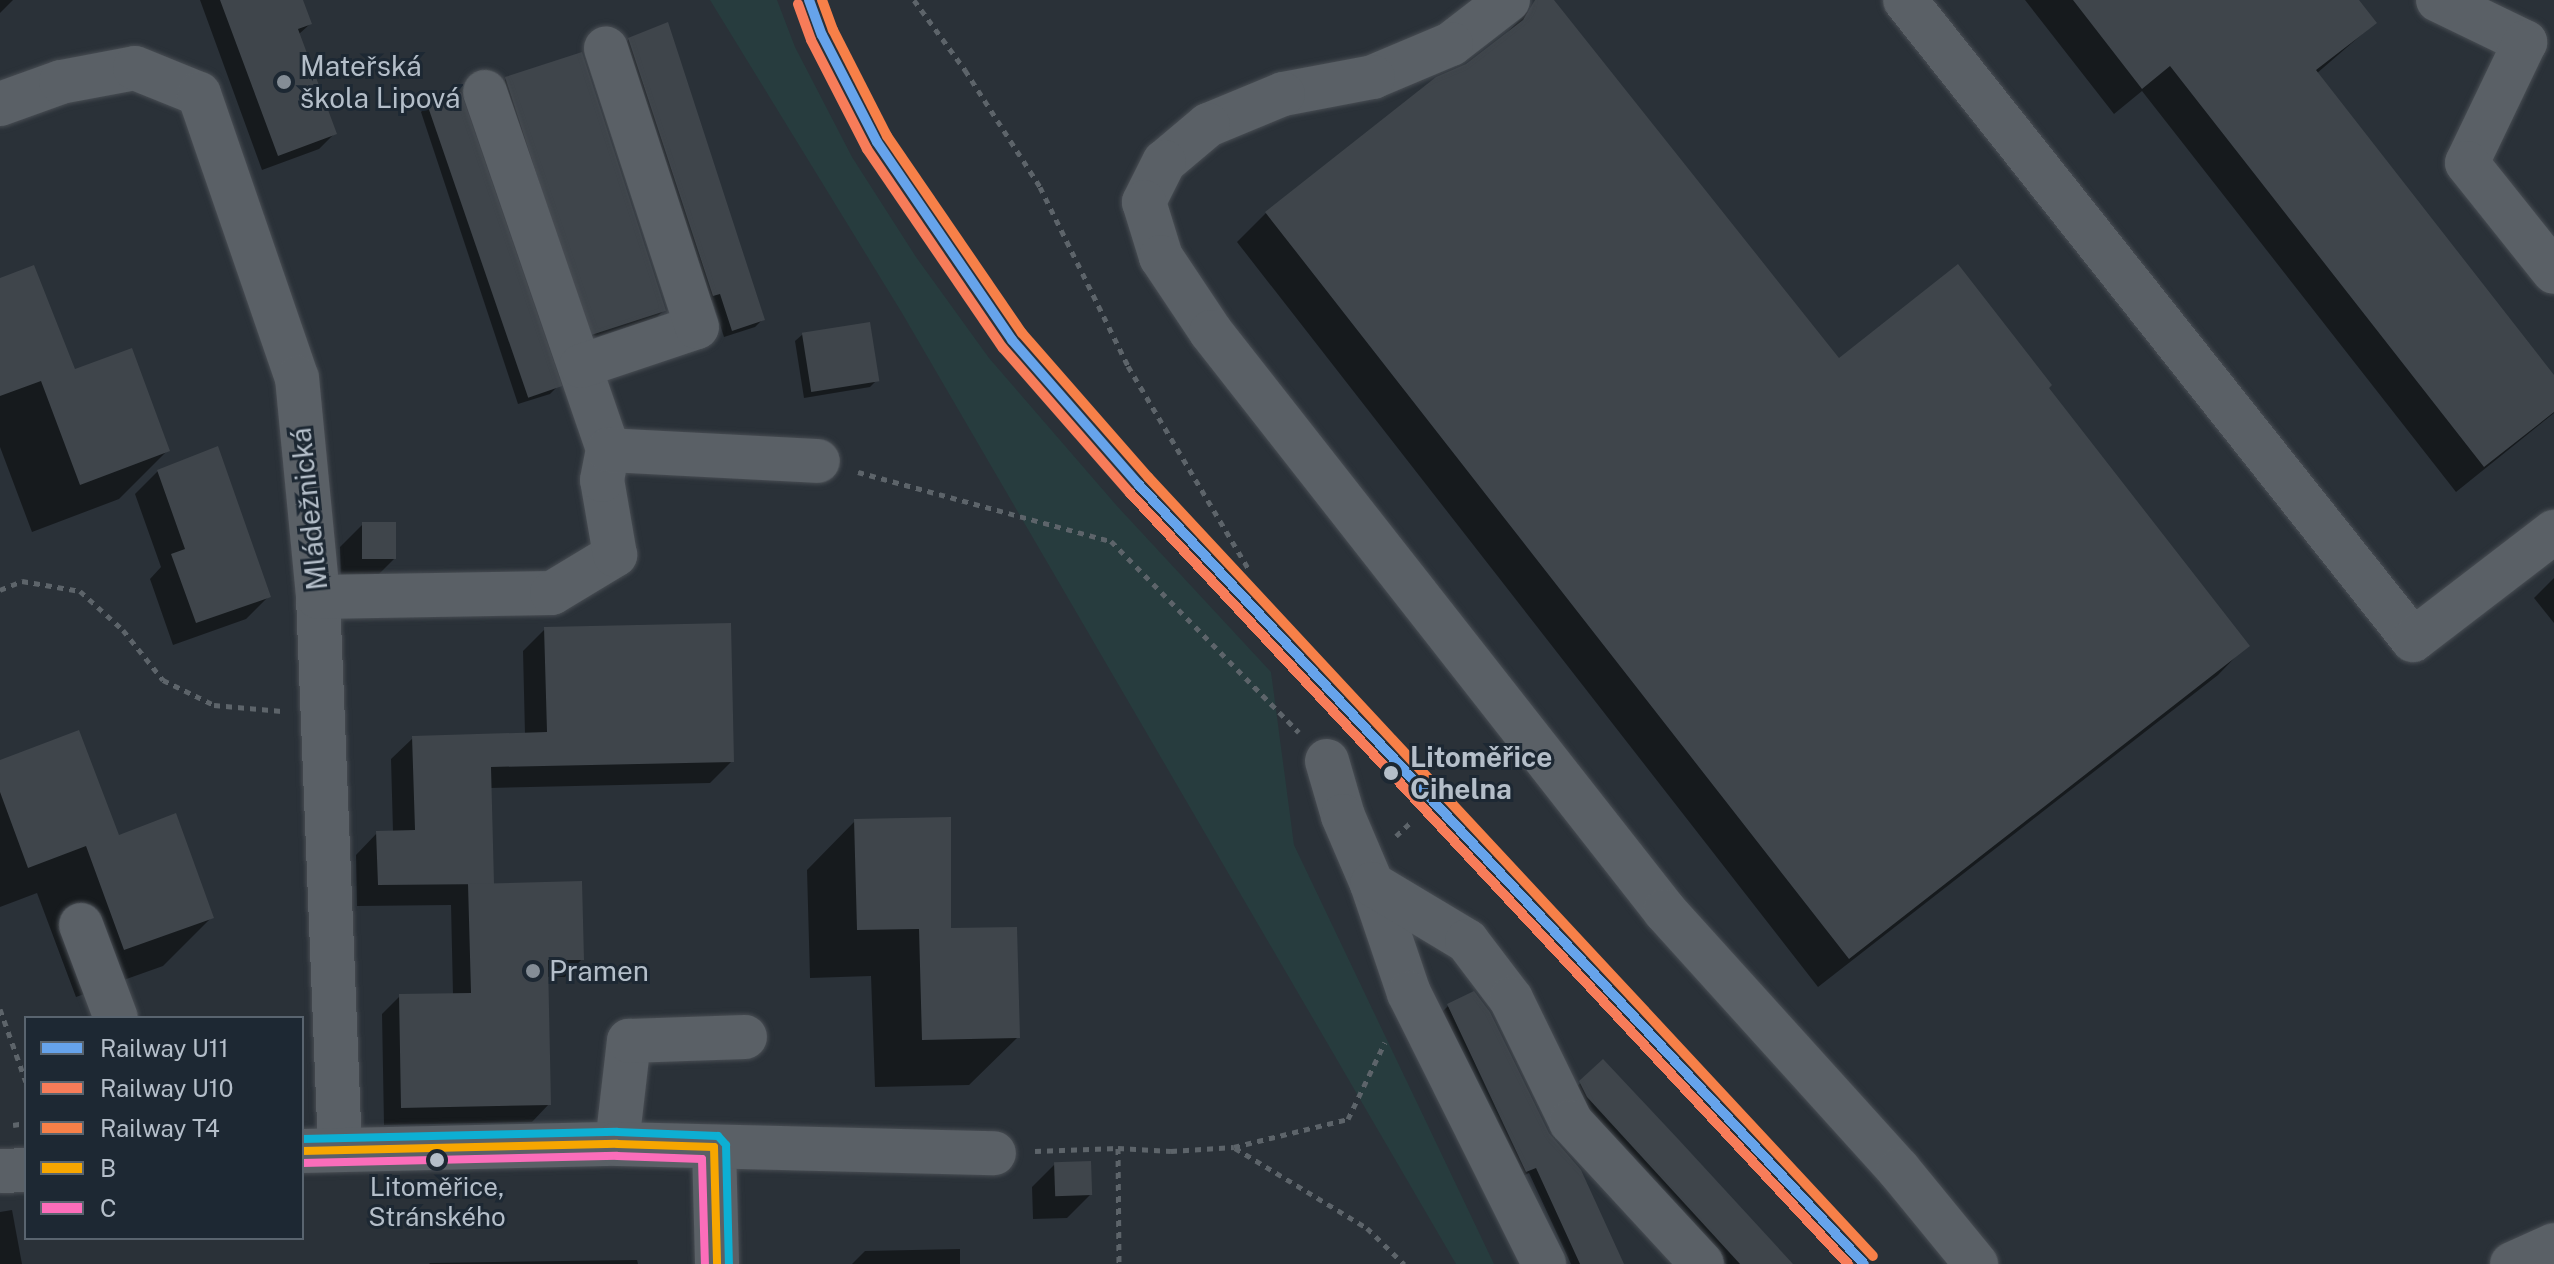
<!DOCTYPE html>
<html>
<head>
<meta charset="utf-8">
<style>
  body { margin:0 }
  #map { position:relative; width:2554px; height:1264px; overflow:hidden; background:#2a3138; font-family:"Public Sans",sans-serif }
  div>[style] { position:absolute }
  .green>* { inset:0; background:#273c3e }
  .shadow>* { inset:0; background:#0007 }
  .building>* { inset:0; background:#3f454b; transform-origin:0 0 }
  .path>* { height:5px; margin-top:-2.5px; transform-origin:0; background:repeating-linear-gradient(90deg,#5d646a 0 6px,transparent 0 12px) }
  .roads { filter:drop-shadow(0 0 2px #484d53) drop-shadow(0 0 2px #484d53) }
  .minor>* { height:44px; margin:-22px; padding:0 22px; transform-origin:22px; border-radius:22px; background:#5a6066 }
  .bus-1>* { height:8px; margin:-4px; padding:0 4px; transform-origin:4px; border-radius:4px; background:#f7a600 }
  .bus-2>* { height:8px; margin:-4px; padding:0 4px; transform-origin:4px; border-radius:4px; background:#fb6dba }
  .bus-3>* { height:8px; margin:-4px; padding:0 4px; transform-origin:4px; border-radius:4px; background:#0dafd3 }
  .rail-1>* { height:10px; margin:-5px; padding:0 5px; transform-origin:5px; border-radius:5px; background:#66a3eb }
  .rail-2>* { height:10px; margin:-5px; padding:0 5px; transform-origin:5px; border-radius:5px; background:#f77c59 }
  .rail-3>* { height:10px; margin:-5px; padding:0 5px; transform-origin:5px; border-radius:5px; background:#f78048 }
  .dots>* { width:22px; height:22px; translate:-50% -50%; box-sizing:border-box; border:4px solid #1d2833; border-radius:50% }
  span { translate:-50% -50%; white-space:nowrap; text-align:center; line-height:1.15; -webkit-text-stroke:6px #1d2833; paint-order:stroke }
  .bus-label { font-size:26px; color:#b4bec9 }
  .poi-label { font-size:28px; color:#b4bec9 }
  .left { translate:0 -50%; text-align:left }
  .street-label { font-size:28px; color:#b4bec9 }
  .stop-label { font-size:28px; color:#b4bec9; font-weight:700 }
  .legend { position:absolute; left:24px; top:1016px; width:280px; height:224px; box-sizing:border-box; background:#1d2833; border:2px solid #59646f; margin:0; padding:10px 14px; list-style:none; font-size:24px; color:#b4bec9 }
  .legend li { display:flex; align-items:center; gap:16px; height:40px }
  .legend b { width:40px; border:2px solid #59646f }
</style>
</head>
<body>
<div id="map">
  <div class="green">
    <i style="clip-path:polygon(710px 0,777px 0,795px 47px,852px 157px,916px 257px,989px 358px,1117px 506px,1271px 672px,1294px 845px,1494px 1264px,1456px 1264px,902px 313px)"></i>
  </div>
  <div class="shadow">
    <i style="clip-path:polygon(0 0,13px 0,0 13px)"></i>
    <i style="clip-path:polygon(200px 0,301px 0,310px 24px,298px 35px,334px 134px,319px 149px,262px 170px)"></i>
    <i style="clip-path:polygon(1539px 0,1552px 0,1838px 361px,2046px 389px,2247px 645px,2218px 675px,1818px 987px,1237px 242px,1266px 213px,1500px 40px)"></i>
    <i style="clip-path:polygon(2025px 0,2356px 0,2375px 23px,2316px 74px,2554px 378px,2554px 413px,2456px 492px,2142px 91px,2114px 114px)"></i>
    <i style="clip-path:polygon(629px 39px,762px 320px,755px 327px,724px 337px,712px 300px,706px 302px,622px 47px)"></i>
    <i style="clip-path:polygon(506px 79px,663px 311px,656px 318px,587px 340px,498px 87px)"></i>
    <i style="clip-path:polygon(428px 105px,557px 387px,550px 394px,518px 404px,421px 112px)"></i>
    <i style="clip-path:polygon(0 280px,74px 371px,167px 451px,119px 499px,32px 532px,0 447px)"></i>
    <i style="clip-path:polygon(803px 334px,877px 380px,870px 387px,804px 398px,795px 341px)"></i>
    <i style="clip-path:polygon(158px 471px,269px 596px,246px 619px,173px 645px,150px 579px,161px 567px,135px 494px)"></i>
    <i style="clip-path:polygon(363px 524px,394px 559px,372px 581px,341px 582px,340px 547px)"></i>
    <i style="clip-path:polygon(2554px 578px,2554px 623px,2534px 598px)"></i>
    <i style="clip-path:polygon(545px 629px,732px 761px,710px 783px,490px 788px,492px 883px,582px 959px,565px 977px,546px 977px,549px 1104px,532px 1122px,384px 1125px,382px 1014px,400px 996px,453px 995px,451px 905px,357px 906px,356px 855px,377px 833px,393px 832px,391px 759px,413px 738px,525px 735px,523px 651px)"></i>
    <i style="clip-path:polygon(0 762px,118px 837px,212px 917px,163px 966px,76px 997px,37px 893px,0 907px)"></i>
    <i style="clip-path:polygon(855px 821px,949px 930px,1018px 1037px,969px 1085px,875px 1087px,871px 976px,810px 978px,807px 870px)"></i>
    <i style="clip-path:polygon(1448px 1006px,1547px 1134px,1622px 1264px,1571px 1264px,1529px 1173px,1519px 1178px,1441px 1013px)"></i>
    <i style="clip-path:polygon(1603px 1062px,1790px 1264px,1726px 1264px,1580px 1105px,1573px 1090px)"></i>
    <i style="clip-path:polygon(1055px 1164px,1090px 1195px,1067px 1218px,1033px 1219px,1032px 1187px)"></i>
    <i style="clip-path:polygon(12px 1210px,22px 1264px,0 1264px,0 1212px)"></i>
    <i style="clip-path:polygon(960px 1249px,960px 1264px,852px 1264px,865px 1251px)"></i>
    <i style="clip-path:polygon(637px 1260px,638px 1264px,429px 1264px,430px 1263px)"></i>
  </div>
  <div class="building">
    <i style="clip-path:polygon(220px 0,303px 0,312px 24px,298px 29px,337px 134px,278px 156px)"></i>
    <i style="clip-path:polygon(1535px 0,1554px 0,1839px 358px,1958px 264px,2052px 385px,2049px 388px,2250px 646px,1849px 959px,1265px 212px,1436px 77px,1466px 64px,1523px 20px)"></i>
    <i style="clip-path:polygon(2073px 0,2359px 0,2377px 23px,2316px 70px,2554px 375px,2554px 412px,2484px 467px,2170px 66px,2142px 89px)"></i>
    <i style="clip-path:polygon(668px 22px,765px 320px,732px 331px,720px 294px,713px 296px,628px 38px)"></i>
    <i style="left:582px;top:52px;width:272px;height:81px;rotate:72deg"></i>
    <i style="left:461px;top:92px;width:311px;height:36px;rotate:71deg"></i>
    <i style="clip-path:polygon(34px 265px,75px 369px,132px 348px,170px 451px,80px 485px,41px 381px,0 396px,0 278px)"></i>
    <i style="left:870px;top:322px;width:60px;height:69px;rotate:81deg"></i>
    <i style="clip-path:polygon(218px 446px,271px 597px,196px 623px,171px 554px,185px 549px,157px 470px)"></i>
    <i style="left:396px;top:522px;width:37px;height:34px;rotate:90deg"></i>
    <i style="clip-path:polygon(731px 623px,734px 762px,491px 767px,494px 884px,378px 885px,376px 831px,415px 830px,412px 736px,547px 732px,544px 627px)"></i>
    <i style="clip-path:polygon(79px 730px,119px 835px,176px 813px,214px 918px,124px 950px,86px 846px,28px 868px,0 792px,0 760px)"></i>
    <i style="clip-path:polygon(951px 817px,951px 928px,1017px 927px,1020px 1038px,922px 1040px,919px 929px,857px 930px,854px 819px)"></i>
    <i style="clip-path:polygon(582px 881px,584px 960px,548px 960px,551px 1105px,401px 1108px,399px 994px,471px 993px,468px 884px)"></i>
    <i style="clip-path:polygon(1474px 991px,1490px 1012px,1549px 1133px,1581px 1170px,1624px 1264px,1580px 1264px,1536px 1168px,1526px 1172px,1447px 1004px)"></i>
    <i style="clip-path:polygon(1603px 1059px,1679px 1140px,1793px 1264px,1740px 1264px,1587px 1097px,1579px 1081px)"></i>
    <i style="left:1091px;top:1161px;width:34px;height:37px;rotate:88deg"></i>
  </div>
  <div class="path">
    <i style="left:914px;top:0;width:87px;rotate:53.9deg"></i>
    <i style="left:965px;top:70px;width:139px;rotate:57.3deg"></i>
    <i style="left:1040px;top:187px;width:199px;rotate:63.8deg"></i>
    <i style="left:1128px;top:366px;width:237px;rotate:59.3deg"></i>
    <i style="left:858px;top:472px;width:262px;rotate:15.3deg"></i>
    <i style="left:1111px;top:541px;width:268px;rotate:45.5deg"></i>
    <i style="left:0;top:590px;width:24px;rotate:-22deg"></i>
    <i style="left:22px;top:581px;width:59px;rotate:9.8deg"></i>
    <i style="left:80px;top:591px;width:58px;rotate:42.2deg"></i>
    <i style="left:123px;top:630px;width:64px;rotate:51.3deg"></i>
    <i style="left:163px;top:680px;width:57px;rotate:26.1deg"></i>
    <i style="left:214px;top:705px;width:68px;rotate:5deg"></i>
    <i style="left:1396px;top:836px;width:22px;rotate:-43deg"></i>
    <i style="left:0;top:1009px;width:77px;rotate:70.4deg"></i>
    <i style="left:13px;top:1125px;width:13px;rotate:-9deg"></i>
    <i style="left:1118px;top:1148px;width:116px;rotate:89.5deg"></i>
    <i style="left:1235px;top:1148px;width:154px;rotate:31.2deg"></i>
    <i style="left:1367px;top:1228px;width:52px;rotate:44.2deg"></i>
    <i style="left:1035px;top:1151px;width:83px;rotate:-2.1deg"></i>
    <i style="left:1118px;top:1148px;width:53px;rotate:3.2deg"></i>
    <i style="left:1171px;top:1151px;width:63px;rotate:-3.6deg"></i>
    <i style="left:1234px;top:1147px;width:117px;rotate:-13.8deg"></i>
    <i style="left:1348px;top:1119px;width:85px;rotate:-64.3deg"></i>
  </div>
  <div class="roads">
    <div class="minor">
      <i style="left:1508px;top:0;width:72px;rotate:142.3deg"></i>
      <i style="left:1451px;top:44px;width:85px;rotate:157.1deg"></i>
      <i style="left:1373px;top:77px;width:92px;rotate:169.3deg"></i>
      <i style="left:1283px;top:94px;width:81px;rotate:157.5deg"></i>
      <i style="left:1208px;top:125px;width:57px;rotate:139.9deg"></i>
      <i style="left:1164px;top:162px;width:45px;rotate:116.6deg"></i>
      <i style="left:1144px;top:202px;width:58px;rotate:72.8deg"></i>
      <i style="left:1161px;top:257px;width:90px;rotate:56.3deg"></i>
      <i style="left:1211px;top:332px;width:736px;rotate:51.9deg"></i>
      <i style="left:1665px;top:911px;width:349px;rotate:47.9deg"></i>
      <i style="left:1899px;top:1170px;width:122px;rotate:50.7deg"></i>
      <i style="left:1905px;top:0;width:817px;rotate:51.56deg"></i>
      <i style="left:2413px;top:640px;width:178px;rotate:-37.5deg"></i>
      <i style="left:2438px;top:0;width:97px;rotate:25.8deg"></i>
      <i style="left:2525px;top:42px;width:134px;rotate:115.6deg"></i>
      <i style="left:2467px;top:163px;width:139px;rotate:51.4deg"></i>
      <i style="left:485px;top:92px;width:379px;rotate:71deg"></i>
      <i style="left:0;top:104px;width:65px;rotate:-19.8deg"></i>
      <i style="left:61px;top:82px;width:75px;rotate:-10.7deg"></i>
      <i style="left:135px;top:68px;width:69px;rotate:22.1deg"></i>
      <i style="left:199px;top:94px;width:300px;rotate:71deg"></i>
      <i style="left:297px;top:378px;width:220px;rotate:84.5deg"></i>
      <i style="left:318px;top:597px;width:552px;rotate:87.72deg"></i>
      <i style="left:581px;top:366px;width:122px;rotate:-18.6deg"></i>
      <i style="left:697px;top:327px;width:293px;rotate:-108.1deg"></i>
      <i style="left:318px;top:597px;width:234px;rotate:-1deg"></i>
      <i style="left:552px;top:593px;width:74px;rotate:-31.1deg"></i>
      <i style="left:615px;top:555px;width:76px;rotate:-99.8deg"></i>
      <i style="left:602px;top:480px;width:31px;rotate:-79deg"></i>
      <i style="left:608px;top:450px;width:210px;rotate:3deg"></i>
      <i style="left:1327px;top:761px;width:57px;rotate:73.8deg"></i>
      <i style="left:1343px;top:816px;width:74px;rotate:66.9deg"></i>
      <i style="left:1372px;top:884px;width:115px;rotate:71.3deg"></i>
      <i style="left:1409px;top:993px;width:303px;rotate:63.5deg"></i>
      <i style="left:1372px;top:884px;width:111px;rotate:31deg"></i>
      <i style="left:1467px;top:941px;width:73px;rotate:52.8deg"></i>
      <i style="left:1511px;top:999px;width:137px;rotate:64deg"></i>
      <i style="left:1571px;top:1122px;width:193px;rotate:47.3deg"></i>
      <i style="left:81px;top:925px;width:99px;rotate:69.4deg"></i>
      <i style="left:617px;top:1144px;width:104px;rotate:-83.4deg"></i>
      <i style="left:629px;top:1041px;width:116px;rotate:-2deg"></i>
      <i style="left:714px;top:1147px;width:117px;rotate:88.5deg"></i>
      <i style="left:302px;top:1151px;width:315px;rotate:-1.3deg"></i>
      <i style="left:617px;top:1144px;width:377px;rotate:1.4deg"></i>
      <i style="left:0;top:1171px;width:26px;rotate:-2deg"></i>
      <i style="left:2512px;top:1264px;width:46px;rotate:-24.3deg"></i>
    </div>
  </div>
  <div class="bus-1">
    <i style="left:302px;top:1151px;width:315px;rotate:-1.3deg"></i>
    <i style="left:617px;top:1144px;width:97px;rotate:1.8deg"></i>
    <i style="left:714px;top:1147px;width:117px;rotate:88.5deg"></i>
  </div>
  <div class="bus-2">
    <i style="left:302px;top:1163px;width:315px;rotate:-1.3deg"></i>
    <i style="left:617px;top:1156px;width:85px;rotate:2deg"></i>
    <i style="left:702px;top:1159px;width:105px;rotate:88.4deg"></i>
  </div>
  <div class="bus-3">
    <i style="left:302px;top:1139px;width:315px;rotate:-1.3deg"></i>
    <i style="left:617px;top:1132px;width:101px;rotate:2.3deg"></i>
    <i style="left:718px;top:1136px;width:12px;rotate:48deg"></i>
    <i style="left:726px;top:1145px;width:119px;rotate:88.6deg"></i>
  </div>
  <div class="rail-1">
    <i style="left:809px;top:0;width:37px;rotate:70deg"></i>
    <i style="left:822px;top:35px;width:120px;rotate:62.8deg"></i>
    <i style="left:877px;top:142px;width:240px;rotate:55.7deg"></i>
    <i style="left:1012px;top:340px;width:193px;rotate:48.8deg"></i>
    <i style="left:1139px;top:485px;width:1064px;rotate:47.06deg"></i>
  </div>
  <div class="rail-2">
    <i style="left:798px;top:4px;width:38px;rotate:70deg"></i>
    <i style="left:811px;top:40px;width:123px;rotate:62.8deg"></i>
    <i style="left:867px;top:149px;width:241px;rotate:55.7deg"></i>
    <i style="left:1003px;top:348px;width:193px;rotate:48.8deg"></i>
    <i style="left:1130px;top:493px;width:1054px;rotate:47.04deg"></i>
  </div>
  <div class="rail-3">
    <i style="left:822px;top:0;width:32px;rotate:70deg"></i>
    <i style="left:833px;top:30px;width:119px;rotate:63deg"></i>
    <i style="left:887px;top:136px;width:239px;rotate:55.6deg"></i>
    <i style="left:1022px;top:333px;width:191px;rotate:48.8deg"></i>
    <i style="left:1148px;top:477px;width:1064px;rotate:47.06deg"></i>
  </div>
  <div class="dots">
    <i style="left:284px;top:82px;background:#848d96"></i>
    <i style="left:1391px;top:773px;background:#b4bec9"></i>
    <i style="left:533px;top:971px;background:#848d96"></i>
    <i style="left:437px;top:1160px;background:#b4bec9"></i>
  </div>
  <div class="bus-label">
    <span style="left:437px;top:1202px">Litoměřice,<br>Stránského</span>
  </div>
  <div class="poi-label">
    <span class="left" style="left:300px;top:82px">Mateřská<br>škola Lipová</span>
    <span class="left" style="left:549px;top:971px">Pramen</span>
  </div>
  <div class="street-label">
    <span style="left:309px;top:509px;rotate:-96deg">Mládežnická</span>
  </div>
  <div class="stop-label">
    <span class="left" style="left:1410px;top:773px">Litoměřice<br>Cihelna</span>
  </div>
  <ul class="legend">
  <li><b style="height:10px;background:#66a3eb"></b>Railway U11</li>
  <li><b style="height:10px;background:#f77c59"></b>Railway U10</li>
  <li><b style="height:10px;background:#f78048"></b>Railway T4</li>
  <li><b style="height:10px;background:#f7a600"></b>B</li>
  <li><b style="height:10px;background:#fb6dba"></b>C</li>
  </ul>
</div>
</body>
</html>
